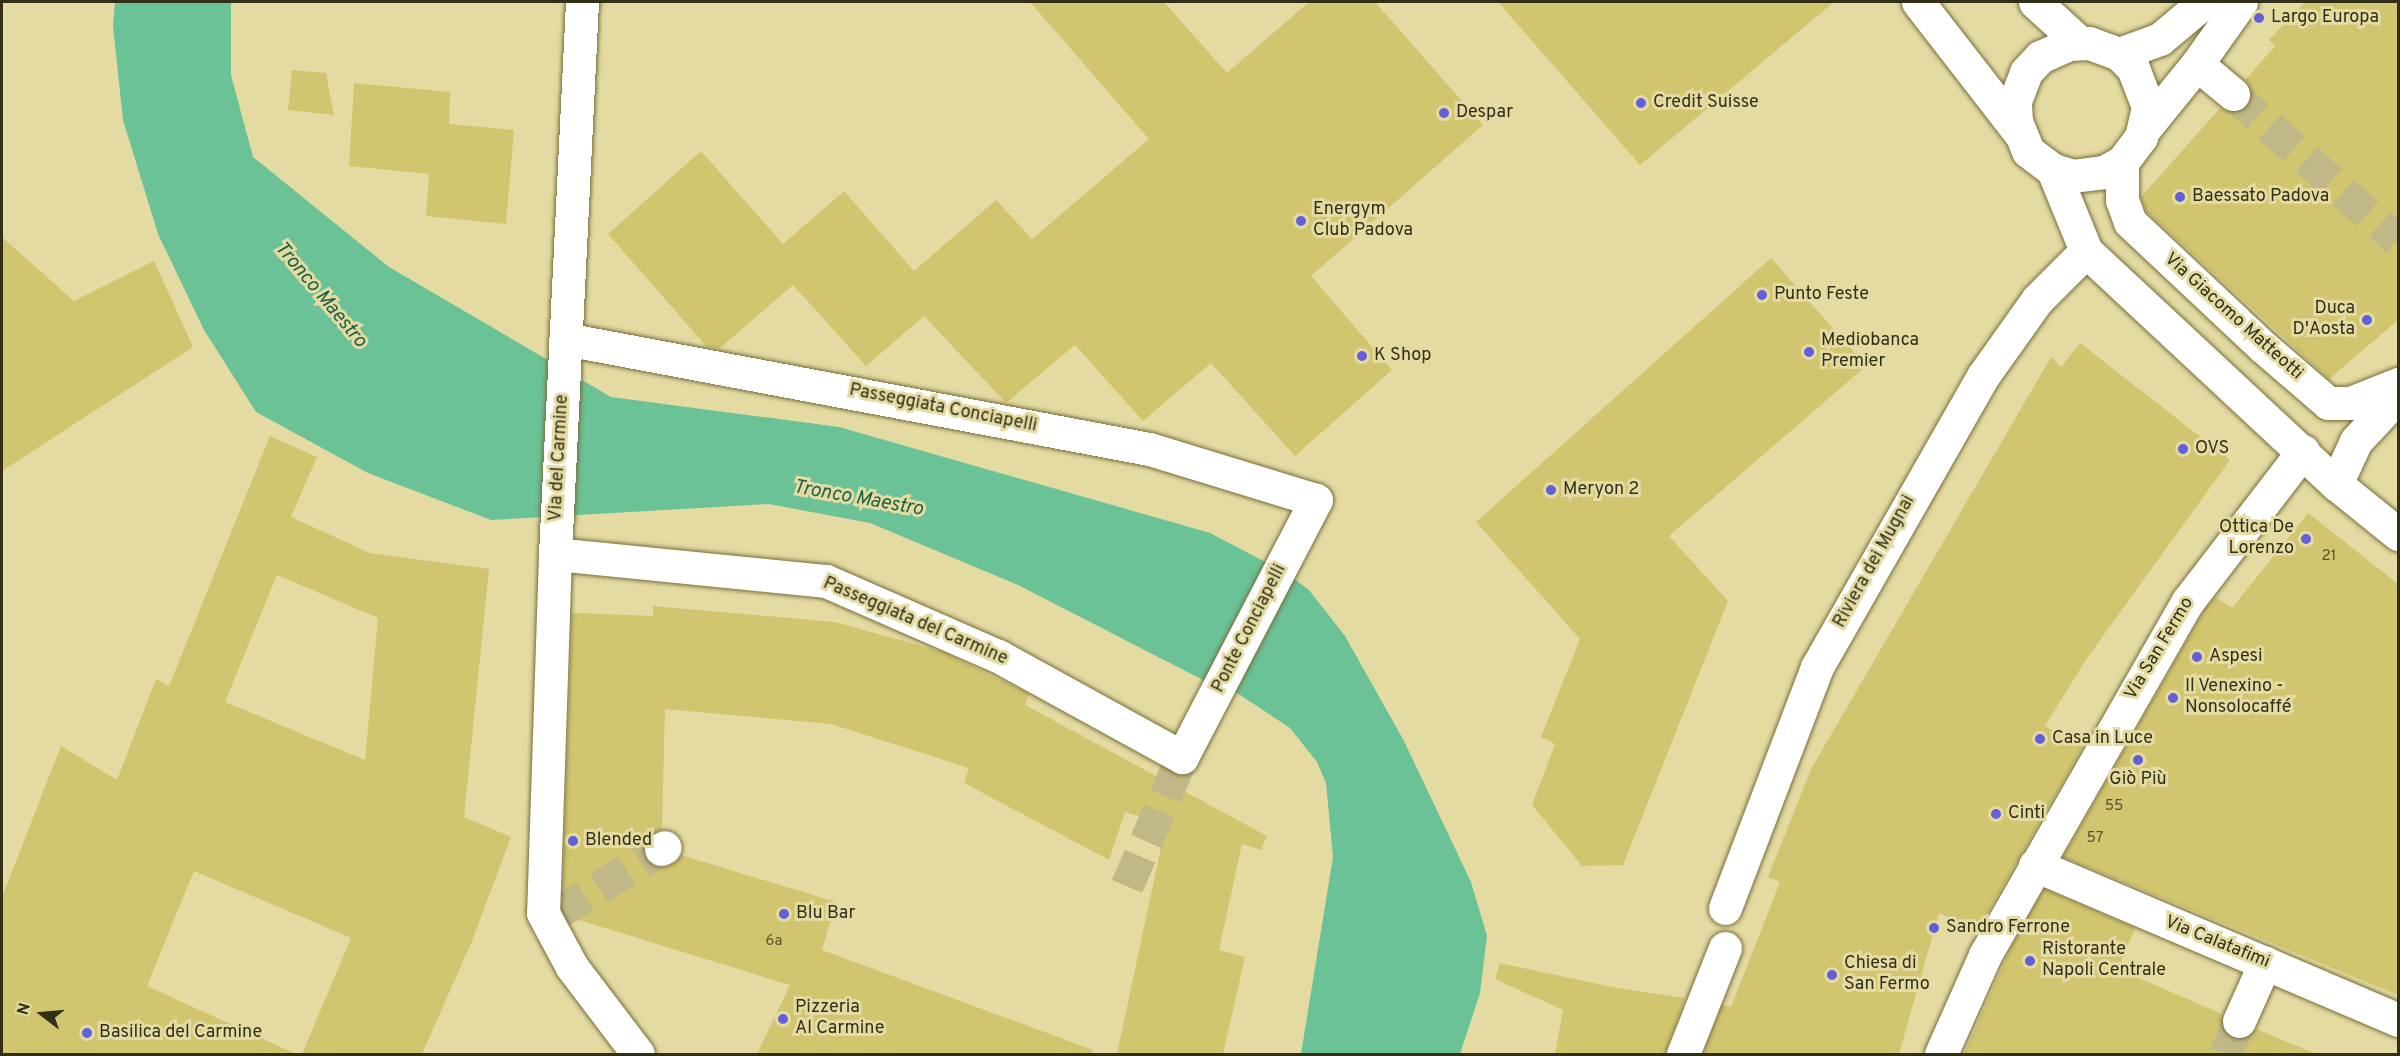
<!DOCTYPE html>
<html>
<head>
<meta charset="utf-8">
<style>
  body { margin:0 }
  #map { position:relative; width:2400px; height:1056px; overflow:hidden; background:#e4dba3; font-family:Overpass,sans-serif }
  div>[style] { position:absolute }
  .water>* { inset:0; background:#6ac296 }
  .building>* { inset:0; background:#d2c56f }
  .street-tunnel>* { height:33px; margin-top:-16.5px; transform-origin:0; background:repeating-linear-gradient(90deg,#c0b987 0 33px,transparent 0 49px) }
  .roads { filter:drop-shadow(0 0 2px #766e39) drop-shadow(0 0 2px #766e39) }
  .street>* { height:33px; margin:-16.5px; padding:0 16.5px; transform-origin:16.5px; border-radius:16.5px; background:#fff }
  .dots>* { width:16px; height:16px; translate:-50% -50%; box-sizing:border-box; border:3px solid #e4dba3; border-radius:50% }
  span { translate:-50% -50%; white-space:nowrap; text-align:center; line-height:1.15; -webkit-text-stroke:6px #e4dba3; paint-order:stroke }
  .number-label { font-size:15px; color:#5a542e }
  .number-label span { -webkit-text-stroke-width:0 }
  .poi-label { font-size:18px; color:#322f18 }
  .left { translate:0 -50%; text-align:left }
  .right { translate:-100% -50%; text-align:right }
  .street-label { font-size:18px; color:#322f18 }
  .water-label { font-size:20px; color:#206244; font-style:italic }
  .frame { position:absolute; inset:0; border:3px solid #322f18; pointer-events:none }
  .north { position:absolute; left:12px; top:984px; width:60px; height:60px; -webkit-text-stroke:4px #e4dba3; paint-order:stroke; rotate:286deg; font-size:16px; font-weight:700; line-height:24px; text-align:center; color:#322f18 }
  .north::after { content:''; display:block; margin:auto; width:21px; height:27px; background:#322f18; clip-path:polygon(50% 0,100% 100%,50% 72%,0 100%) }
</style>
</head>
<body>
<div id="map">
  <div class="water">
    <i style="clip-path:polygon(115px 2px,231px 2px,231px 75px,253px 157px,389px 267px,611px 397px,839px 427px,1210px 533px,1288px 574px,1309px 590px,1345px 636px,1404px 741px,1471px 882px,1487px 936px,1480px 993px,1460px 1054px,1301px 1054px,1333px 857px,1326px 783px,1317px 762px,1290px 728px,1237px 693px,1201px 679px,1018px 585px,870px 523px,769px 504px,491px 520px,368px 473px,256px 412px,204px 330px,158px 234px,123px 120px,113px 26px)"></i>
  </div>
  <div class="building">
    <i style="clip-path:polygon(1030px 2px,1164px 2px,1227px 73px,1309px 2px,1375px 2px,1483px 125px,1311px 276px,1392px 370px,1295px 456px,1211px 363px,1143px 421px,1075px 345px,1006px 403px,924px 316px,866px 366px,793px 285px,719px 349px,706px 346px,608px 234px,701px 151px,783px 244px,844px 191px,914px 271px,996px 200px,1032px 239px,1149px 139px)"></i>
    <i style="clip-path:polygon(1498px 2px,1834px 2px,1640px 165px)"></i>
    <i style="clip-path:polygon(2305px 2px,2398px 2px,2398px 320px,2329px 379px,2146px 211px,2141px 197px,2220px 108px,2230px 112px,2248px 106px,2251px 88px,2245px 80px,2275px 46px,2269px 40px)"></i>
    <i style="clip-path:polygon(292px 70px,326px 73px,334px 115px,288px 110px)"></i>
    <i style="clip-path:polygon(354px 83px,450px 92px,449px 124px,514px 130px,506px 224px,426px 216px,429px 174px,349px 166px)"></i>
    <i style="clip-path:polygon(2px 237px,74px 301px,154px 261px,193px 347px,2px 471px)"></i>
    <i style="clip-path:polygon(1771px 258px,1866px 366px,1669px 536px,1728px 601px,1623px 865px,1582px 866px,1532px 805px,1555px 744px,1541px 737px,1580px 639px,1476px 522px)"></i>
    <i style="clip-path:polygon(2080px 343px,2230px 460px,2085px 661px,2045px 726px,2083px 747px,1977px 931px,1939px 913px,1899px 1054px,1703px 1054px,1722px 1005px,1731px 1007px,1780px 882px,1768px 877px,1811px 769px,2051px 357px,2061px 367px)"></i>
    <i style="clip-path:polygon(evenodd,270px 436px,317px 457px,291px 517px,370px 553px,489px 569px,464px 817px,511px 837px,472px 941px,422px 1054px,302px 1054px,351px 938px,194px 871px,147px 986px,296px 1054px,2px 1054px,2px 897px,61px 746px,117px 780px,156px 679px,169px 686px,270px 436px,277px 575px,378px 618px,365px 760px,225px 702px,277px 575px)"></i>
    <i style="clip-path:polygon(2308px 513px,2398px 584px,2398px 995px,2063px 857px,2204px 611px,2215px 597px,2232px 608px)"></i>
    <i style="clip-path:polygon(653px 606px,835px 622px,943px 652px,1029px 694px,1025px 705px,1267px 836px,1261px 850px,1242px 844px,1219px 950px,1245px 957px,1223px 1054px,1117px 1054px,1166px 824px,1125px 812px,1109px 860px,964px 783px,969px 768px,831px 724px,665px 709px,662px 829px,645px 839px,645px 858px,660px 868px,673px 864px,681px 855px,836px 902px,822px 950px,1093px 1050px,1092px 1054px,757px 1054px,790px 985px,566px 916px,562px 909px,572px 613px,653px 616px)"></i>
    <i style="clip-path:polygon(2044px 889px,2135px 928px,2118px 969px,2222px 1014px,2224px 1031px,2231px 1038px,2241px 1040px,2256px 1029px,2316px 1054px,1964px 1054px,2011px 947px)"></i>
    <i style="clip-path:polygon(1500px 963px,1617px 988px,1685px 998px,1665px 1054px,1555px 1054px,1563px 1010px,1495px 979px)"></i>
  </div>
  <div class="street-tunnel">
    <i style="left:2233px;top:94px;width:220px;rotate:41.5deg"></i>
    <i style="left:1127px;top:886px;width:140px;rotate:-66.9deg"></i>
    <i style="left:557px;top:913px;width:122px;rotate:-31.6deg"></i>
    <i style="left:2226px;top:1054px;width:35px;rotate:-68deg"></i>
  </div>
  <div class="roads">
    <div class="street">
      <i style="left:582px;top:2px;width:553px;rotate:92.8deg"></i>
      <i style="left:555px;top:554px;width:359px;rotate:91.9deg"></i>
      <i style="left:543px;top:913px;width:61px;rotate:61.8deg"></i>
      <i style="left:572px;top:967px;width:109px;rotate:52.8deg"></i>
      <i style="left:1918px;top:2px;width:165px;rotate:52.2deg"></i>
      <i style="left:2035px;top:2px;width:59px;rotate:42.3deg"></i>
      <i style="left:2119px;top:54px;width:44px;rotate:-20.1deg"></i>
      <i style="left:2160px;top:39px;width:57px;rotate:-40.1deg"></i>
      <i style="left:2197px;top:64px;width:47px;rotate:39.8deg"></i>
      <i style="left:2145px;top:128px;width:82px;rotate:-50.9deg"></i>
      <i style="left:2197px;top:64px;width:76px;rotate:-54.6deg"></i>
      <i style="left:2122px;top:162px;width:21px;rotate:151deg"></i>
      <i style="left:2104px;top:172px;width:31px;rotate:173deg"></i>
      <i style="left:2073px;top:176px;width:21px;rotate:-163deg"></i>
      <i style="left:2053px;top:170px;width:31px;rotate:-143deg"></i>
      <i style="left:2028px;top:151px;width:31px;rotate:-112deg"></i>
      <i style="left:2016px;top:122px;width:21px;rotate:-93deg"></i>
      <i style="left:2015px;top:101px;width:31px;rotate:-69deg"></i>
      <i style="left:2026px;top:72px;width:21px;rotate:-47deg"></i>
      <i style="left:2040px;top:57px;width:32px;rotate:-24deg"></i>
      <i style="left:2069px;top:44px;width:20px;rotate:-3deg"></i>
      <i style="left:2089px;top:43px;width:32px;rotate:20deg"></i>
      <i style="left:2119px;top:54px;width:20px;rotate:45deg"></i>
      <i style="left:2133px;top:68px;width:42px;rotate:69deg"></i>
      <i style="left:2148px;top:107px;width:31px;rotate:103deg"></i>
      <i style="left:2141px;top:137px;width:31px;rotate:127deg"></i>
      <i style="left:2122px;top:162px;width:38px;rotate:90deg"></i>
      <i style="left:2122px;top:200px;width:23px;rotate:70deg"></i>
      <i style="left:2130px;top:222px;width:181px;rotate:43.2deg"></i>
      <i style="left:2262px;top:346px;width:87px;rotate:40.8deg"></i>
      <i style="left:2328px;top:403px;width:22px"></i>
      <i style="left:2350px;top:403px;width:52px;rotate:-21.6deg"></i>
      <i style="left:2053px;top:170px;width:87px;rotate:67.8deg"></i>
      <i style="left:2086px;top:251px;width:342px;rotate:43deg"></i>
      <i style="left:2336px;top:484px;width:80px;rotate:38.9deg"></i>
      <i style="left:2336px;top:484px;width:47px;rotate:-65.1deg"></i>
      <i style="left:2356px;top:441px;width:62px;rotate:-47deg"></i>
      <i style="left:555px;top:554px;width:272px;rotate:5.7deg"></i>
      <i style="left:826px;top:581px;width:188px;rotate:23.6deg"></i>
      <i style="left:998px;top:656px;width:210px;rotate:28.8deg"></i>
      <i style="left:1182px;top:757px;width:290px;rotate:-62.5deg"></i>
      <i style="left:1316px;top:500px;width:175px;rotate:-163deg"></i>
      <i style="left:1149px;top:449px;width:594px;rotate:-169.33deg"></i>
      <i style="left:661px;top:849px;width:4px;rotate:-27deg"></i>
      <i style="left:2035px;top:865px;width:395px;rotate:23.1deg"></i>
      <i style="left:1725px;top:908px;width:258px;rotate:-69.1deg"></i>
      <i style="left:1817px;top:667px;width:335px;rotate:-60.3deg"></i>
      <i style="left:1983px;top:376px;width:93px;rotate:-54.6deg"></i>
      <i style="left:2037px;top:300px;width:69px;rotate:-45deg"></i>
      <i style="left:2239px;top:1021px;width:64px;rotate:-65.9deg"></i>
      <i style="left:1683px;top:1054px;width:114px;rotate:-68.4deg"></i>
      <i style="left:1941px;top:1054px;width:108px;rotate:-66deg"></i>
      <i style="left:1985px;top:955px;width:408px;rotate:-60.2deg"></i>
      <i style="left:2188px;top:601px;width:189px;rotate:-52.5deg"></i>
    </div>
  </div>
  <div class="dots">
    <i style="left:2259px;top:18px;background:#635fd8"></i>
    <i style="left:1641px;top:103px;background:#635fd8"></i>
    <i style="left:1444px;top:113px;background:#635fd8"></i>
    <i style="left:2180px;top:197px;background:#635fd8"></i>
    <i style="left:1301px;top:221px;background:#635fd8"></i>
    <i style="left:1762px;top:295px;background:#635fd8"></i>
    <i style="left:2367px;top:320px;background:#635fd8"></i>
    <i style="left:1809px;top:352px;background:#635fd8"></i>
    <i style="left:1362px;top:356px;background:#635fd8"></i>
    <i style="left:2183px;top:449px;background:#635fd8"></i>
    <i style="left:1551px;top:490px;background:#635fd8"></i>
    <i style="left:2306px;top:539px;background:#635fd8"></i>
    <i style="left:2197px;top:657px;background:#635fd8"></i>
    <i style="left:2173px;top:698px;background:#635fd8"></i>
    <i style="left:2040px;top:739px;background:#635fd8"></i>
    <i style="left:2138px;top:760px;background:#635fd8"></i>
    <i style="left:1996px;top:814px;background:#635fd8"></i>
    <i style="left:573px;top:841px;background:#635fd8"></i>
    <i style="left:784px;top:914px;background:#635fd8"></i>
    <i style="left:1934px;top:928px;background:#635fd8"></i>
    <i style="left:2030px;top:961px;background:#635fd8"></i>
    <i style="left:1832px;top:975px;background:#635fd8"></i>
    <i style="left:783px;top:1019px;background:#635fd8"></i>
    <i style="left:87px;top:1033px;background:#635fd8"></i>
  </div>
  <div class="number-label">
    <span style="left:2329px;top:557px">21</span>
    <span style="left:2114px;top:807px">55</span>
    <span style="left:2095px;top:839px">57</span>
    <span style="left:774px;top:942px">6a</span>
  </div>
  <div class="poi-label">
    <span class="left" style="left:2271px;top:18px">Largo Europa</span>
    <span class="left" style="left:1653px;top:103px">Credit Suisse</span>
    <span class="left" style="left:1456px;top:113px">Despar</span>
    <span class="left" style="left:2192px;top:197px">Baessato Padova</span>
    <span class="left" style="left:1313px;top:221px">Energym<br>Club Padova</span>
    <span class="left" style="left:1774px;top:295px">Punto Feste</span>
    <span class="right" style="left:2355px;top:320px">Duca<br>D'Aosta</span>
    <span class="left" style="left:1821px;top:352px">Mediobanca<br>Premier</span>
    <span class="left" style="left:1374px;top:356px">K Shop</span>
    <span class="left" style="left:2195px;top:449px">OVS</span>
    <span class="left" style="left:1563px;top:490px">Meryon 2</span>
    <span class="right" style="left:2294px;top:539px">Ottica De<br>Lorenzo</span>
    <span class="left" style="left:2209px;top:657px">Aspesi</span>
    <span class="left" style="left:2185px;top:698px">Il Venexino -<br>Nonsolocaffé</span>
    <span class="left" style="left:2052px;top:739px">Casa in Luce</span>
    <span style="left:2138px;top:780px">Giò Più</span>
    <span class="left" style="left:2008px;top:814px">Cinti</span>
    <span class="left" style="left:585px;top:841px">Blended</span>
    <span class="left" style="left:796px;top:914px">Blu Bar</span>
    <span class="left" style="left:1946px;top:928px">Sandro Ferrone</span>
    <span class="left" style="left:2042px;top:961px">Ristorante<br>Napoli Centrale</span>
    <span class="left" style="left:1844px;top:975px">Chiesa di<br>San Fermo</span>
    <span class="left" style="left:795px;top:1019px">Pizzeria<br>Al Carmine</span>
    <span class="left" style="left:99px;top:1033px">Basilica del Carmine</span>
  </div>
  <div class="street-label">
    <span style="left:2233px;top:317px;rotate:42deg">Via Giacomo Matteotti</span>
    <span style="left:943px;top:409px;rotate:11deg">Passeggiata Conciapelli</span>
    <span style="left:560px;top:458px;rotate:-87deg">Via del Carmine</span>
    <span style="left:1875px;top:562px;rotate:-61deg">Riviera dei Mugnai</span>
    <span style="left:915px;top:622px;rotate:23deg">Passeggiata del Carmine</span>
    <span style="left:1250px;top:629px;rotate:-63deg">Ponte Conciapelli</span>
    <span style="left:2160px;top:649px;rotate:-59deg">Via San Fermo</span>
    <span style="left:2217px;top:943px;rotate:22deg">Via Calatafimi</span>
  </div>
  <div class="water-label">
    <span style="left:320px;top:295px;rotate:50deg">Tronco Maestro</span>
    <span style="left:858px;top:499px;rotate:10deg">Tronco Maestro</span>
  </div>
  <div class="frame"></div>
  <div class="north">N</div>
</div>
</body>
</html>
